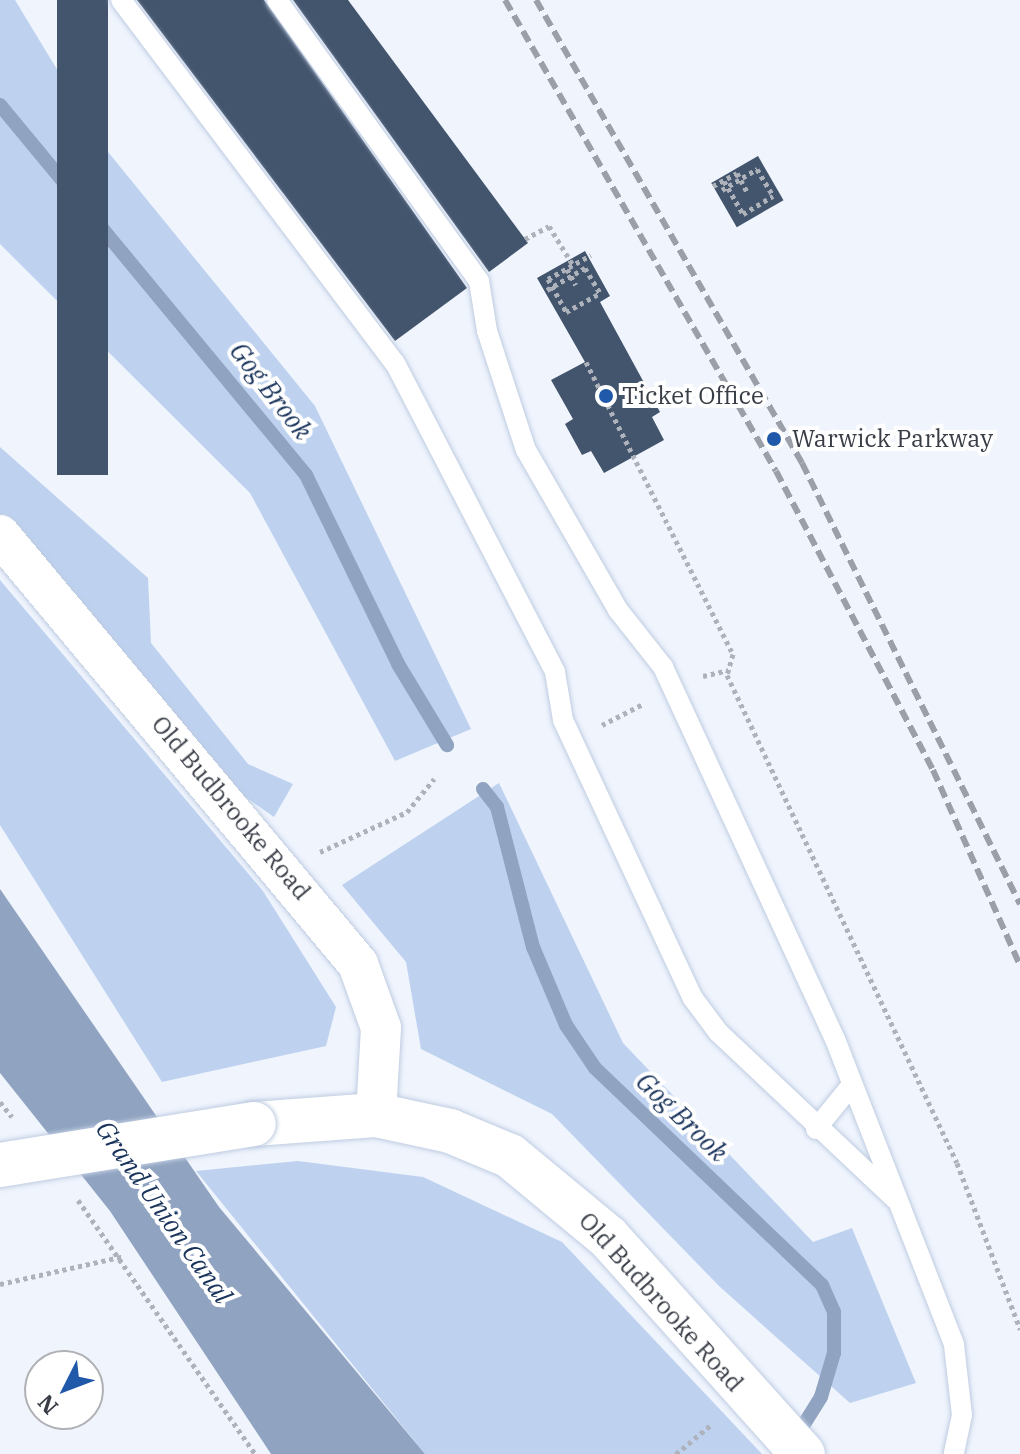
<!DOCTYPE html>
<html>
<head>
<meta charset="utf-8">
<style>
  body { margin:0 }
  #map { position:relative; width:1020px; height:1454px; overflow:hidden; background:#eff4fd; font-family:"IBM Plex Serif",serif }
  div>[style] { position:absolute }
  .green>* { inset:0; background:#bed2f0 }
  .water>* { inset:0; background:#90a3c0 }
  .stream>* { height:14px; margin:-7px; padding:0 7px; transform-origin:7px; border-radius:7px; background:#90a3c0 }
  .building>* { inset:0; background:#43546d; transform-origin:0 0 }
  .path>* { height:5px; margin-top:-2.5px; transform-origin:0; background:repeating-linear-gradient(90deg,#adb2bb 0 4px,transparent 0 8px) }
  .roads { filter:drop-shadow(0 0 2px #becce1) drop-shadow(0 0 2px #becce1) }
  .service>* { height:20px; margin:-10px; padding:0 10px; transform-origin:10px; border-radius:10px; background:#fff }
  .minor>* { height:40px; margin:-20px; padding:0 20px; transform-origin:20px; border-radius:20px; background:#fff }
  .tertiary>* { height:44px; margin:-22px; padding:0 22px; transform-origin:22px; border-radius:22px; background:#fff }
  .rail>* { height:6px; margin-top:-3px; transform-origin:0; background:repeating-linear-gradient(90deg,#9a9fa8 0 12px,transparent 0 18px) }
  .path-bridge>* { height:5px; margin-top:-2.5px; transform-origin:0; background:repeating-linear-gradient(90deg,#adb2bb 0 4px,transparent 0 8px) }
  .bridges { filter:drop-shadow(0 0 2px #becce1) drop-shadow(0 0 2px #becce1) }
  .tertiary-bridge>* { height:44px; margin:-22px; padding:0 22px; transform-origin:22px; border-radius:22px; background:#fff }
  .dots>* { width:22px; height:22px; translate:-50% -50%; box-sizing:border-box; border:4px solid #fff; border-radius:50% }
  span { translate:-50% -50%; white-space:nowrap; text-align:center; line-height:1.15; -webkit-text-stroke:8px #fff; paint-order:stroke }
  .poi-label { font-size:24px; color:#383d46 }
  .left { translate:0 -50%; text-align:left }
  .street-label { font-size:24px; color:#383d46 }
  .water-label { font-size:26px; color:#19335b; font-style:italic }
  .north { position:absolute; left:24px; top:1350px; width:80px; height:80px; box-sizing:border-box; background:#fff; border:2px solid #afb1b5; border-radius:50%; rotate:228deg; font-size:22px; font-weight:700; line-height:32px; text-align:center; color:#383d46 }
  .north::after { content:''; display:block; margin:auto; width:28px; height:36px; background:#2058aa; clip-path:polygon(50% 0,100% 100%,50% 72%,0 100%) }
</style>
</head>
<body>
<div id="map">
  <div class="green">
    <i style="clip-path:polygon(0 0,15px 0,104px 147px,315px 406px,471px 729px,395px 761px,250px 493px,0 244px)"></i>
    <i style="clip-path:polygon(0 447px,148px 578px,151px 643px,248px 764px,293px 784px,274px 817px,211px 773px,0 519px)"></i>
    <i style="clip-path:polygon(0 580px,263px 891px,336px 1007px,326px 1046px,162px 1082px,0 825px)"></i>
    <i style="clip-path:polygon(499px 783px,623px 1043px,813px 1242px,852px 1228px,916px 1383px,850px 1403px,719px 1286px,552px 1114px,421px 1049px,406px 962px,342px 885px)"></i>
    <i style="clip-path:polygon(298px 1161px,423px 1177px,562px 1242px,762px 1454px,425px 1454px,196px 1171px)"></i>
  </div>
  <div class="water">
    <i style="clip-path:polygon(0 889px,219px 1207px,425px 1454px,271px 1454px,110px 1211px,0 1073px)"></i>
  </div>
  <div class="stream">
    <i style="left:0;top:105px;width:480px;rotate:50.4deg"></i>
    <i style="left:306px;top:475px;width:210px;rotate:64deg"></i>
    <i style="left:398px;top:664px;width:95px;rotate:58.8deg"></i>
    <i style="left:483px;top:789px;width:23px;rotate:52deg"></i>
    <i style="left:497px;top:807px;width:145px;rotate:75.6deg"></i>
    <i style="left:533px;top:947px;width:85px;rotate:67.1deg"></i>
    <i style="left:566px;top:1025px;width:52px;rotate:56deg"></i>
    <i style="left:595px;top:1068px;width:314px;rotate:43.7deg"></i>
    <i style="left:822px;top:1285px;width:30px;rotate:66deg"></i>
    <i style="left:834px;top:1312px;width:41px;rotate:90deg"></i>
    <i style="left:834px;top:1353px;width:46px;rotate:106.5deg"></i>
    <i style="left:821px;top:1397px;width:47px;rotate:122deg"></i>
  </div>
  <div class="building">
    <i style="left:57px;top:0;width:51px;height:475px"></i>
    <i style="clip-path:polygon(137px 0,264px 0,467px 288px,395px 341px)"></i>
    <i style="clip-path:polygon(293px 0,348px 0,528px 243px,489px 272px)"></i>
    <i style="left:758px;top:156px;width:51px;height:54px;rotate:60deg"></i>
    <i style="clip-path:polygon(585px 251px,610px 296px,600px 302px,660px 412px,652px 417px,664px 440px,604px 473px,591px 451px,582px 455px,565px 424px,573px 419px,551px 380px,585px 362px,537px 278px)"></i>
  </div>
  <div class="path">
    <i style="left:722px;top:190px;width:41px;rotate:-31deg"></i>
    <i style="left:757px;top:169px;width:31px;rotate:59deg"></i>
    <i style="left:525px;top:239px;width:27px;rotate:-28deg"></i>
    <i style="left:549px;top:226px;width:46px;rotate:58.4deg"></i>
    <i style="left:548px;top:279px;width:49px;rotate:-29.2deg"></i>
    <i style="left:547px;top:290px;width:44px;rotate:-30.1deg"></i>
    <i style="left:585px;top:268px;width:29px;rotate:59deg"></i>
    <i style="left:586px;top:362px;width:327px;rotate:63.3deg"></i>
    <i style="left:733px;top:654px;width:22px;rotate:106deg"></i>
    <i style="left:727px;top:675px;width:539px;rotate:64.76deg"></i>
    <i style="left:957px;top:1163px;width:178px;rotate:69.2deg"></i>
    <i style="left:703px;top:676px;width:26px;rotate:-13deg"></i>
    <i style="left:602px;top:725px;width:46px;rotate:-27.1deg"></i>
    <i style="left:320px;top:852px;width:96px;rotate:-24.7deg"></i>
    <i style="left:407px;top:812px;width:43px;rotate:-50.7deg"></i>
    <i style="left:0;top:1102px;width:19px;rotate:51deg"></i>
    <i style="left:78px;top:1200px;width:310px;rotate:55.1deg"></i>
    <i style="left:0;top:1284px;width:127px;rotate:-12.7deg"></i>
    <i style="left:676px;top:1454px;width:47px;rotate:-39.8deg"></i>
  </div>
  <div class="roads">
    <div class="service">
      <i style="left:121px;top:0;width:455px;rotate:53deg"></i>
      <i style="left:395px;top:363px;width:348px;rotate:62.6deg"></i>
      <i style="left:555px;top:672px;width:49px;rotate:80.5deg"></i>
      <i style="left:563px;top:720px;width:306px;rotate:65deg"></i>
      <i style="left:692px;top:997px;width:44px;rotate:53.4deg"></i>
      <i style="left:718px;top:1032px;width:245px;rotate:43.3deg"></i>
      <i style="left:277px;top:0;width:346px;rotate:54.3deg"></i>
      <i style="left:479px;top:281px;width:51px;rotate:80.9deg"></i>
      <i style="left:487px;top:331px;width:125px;rotate:71.9deg"></i>
      <i style="left:526px;top:450px;width:185px;rotate:60.1deg"></i>
      <i style="left:618px;top:610px;width:73px;rotate:51.7deg"></i>
      <i style="left:663px;top:667px;width:410px;rotate:65.2deg"></i>
      <i style="left:835px;top:1039px;width:328px;rotate:68.7deg"></i>
      <i style="left:954px;top:1345px;width:70px;rotate:83.5deg"></i>
      <i style="left:962px;top:1415px;width:40px;rotate:102deg"></i>
      <i style="left:816px;top:1129px;width:55px;rotate:-50.9deg"></i>
    </div>
    <div class="minor">
      <i style="left:0;top:535px;width:559px;rotate:50.16deg"></i>
      <i style="left:358px;top:964px;width:68px;rotate:70.2deg"></i>
      <i style="left:381px;top:1028px;width:87px;rotate:93.3deg"></i>
    </div>
    <div class="tertiary">
      <i style="left:254px;top:1124px;width:122px;rotate:-4.2deg"></i>
      <i style="left:376px;top:1115px;width:76px;rotate:12.2deg"></i>
      <i style="left:450px;top:1131px;width:65px;rotate:22.6deg"></i>
      <i style="left:510px;top:1156px;width:127px;rotate:39.6deg"></i>
      <i style="left:608px;top:1237px;width:292px;rotate:48.1deg"></i>
    </div>
  </div>
  <div class="rail">
    <i style="left:505px;top:0;width:543px;rotate:60.09deg"></i>
    <i style="left:776px;top:471px;width:338px;rotate:62.3deg"></i>
    <i style="left:933px;top:770px;width:214px;rotate:66deg"></i>
    <i style="left:536px;top:0;width:534px;rotate:60.12deg"></i>
    <i style="left:802px;top:463px;width:492px;rotate:63.7deg"></i>
  </div>
  <div class="path-bridge">
    <i style="left:724px;top:181px;width:38px;rotate:60deg"></i>
    <i style="left:743px;top:214px;width:35px;rotate:-31deg"></i>
    <i style="left:713px;top:186px;width:27px;rotate:-28deg"></i>
    <i style="left:737px;top:173px;width:21px;rotate:62deg"></i>
    <i style="left:567px;top:269px;width:18px;rotate:61deg"></i>
    <i style="left:548px;top:279px;width:38px;rotate:61deg"></i>
    <i style="left:566px;top:312px;width:39px;rotate:-29deg"></i>
  </div>
  <div class="bridges">
    <div class="tertiary-bridge">
      <i style="left:0;top:1165px;width:257px;rotate:-9.2deg"></i>
    </div>
  </div>
  <div class="dots">
    <i style="left:606px;top:396px;background:#2058aa"></i>
    <i style="left:774px;top:439px;background:#2058aa"></i>
  </div>
  <div class="poi-label">
    <span class="left" style="left:622px;top:396px">Ticket Office</span>
    <span class="left" style="left:792px;top:439px">Warwick Parkway</span>
  </div>
  <div class="street-label">
    <span style="left:231px;top:808px;rotate:50deg">Old Budbrooke Road</span>
    <span style="left:661px;top:1302px;rotate:48deg">Old Budbrooke Road</span>
  </div>
  <div class="water-label">
    <span style="left:271px;top:391px;rotate:52deg">Gog Brook</span>
    <span style="left:682px;top:1117px;rotate:44deg">Gog Brook</span>
    <span style="left:164px;top:1212px;rotate:55deg">Grand Union Canal</span>
  </div>
  <div class="north">N</div>
</div>
</body>
</html>
